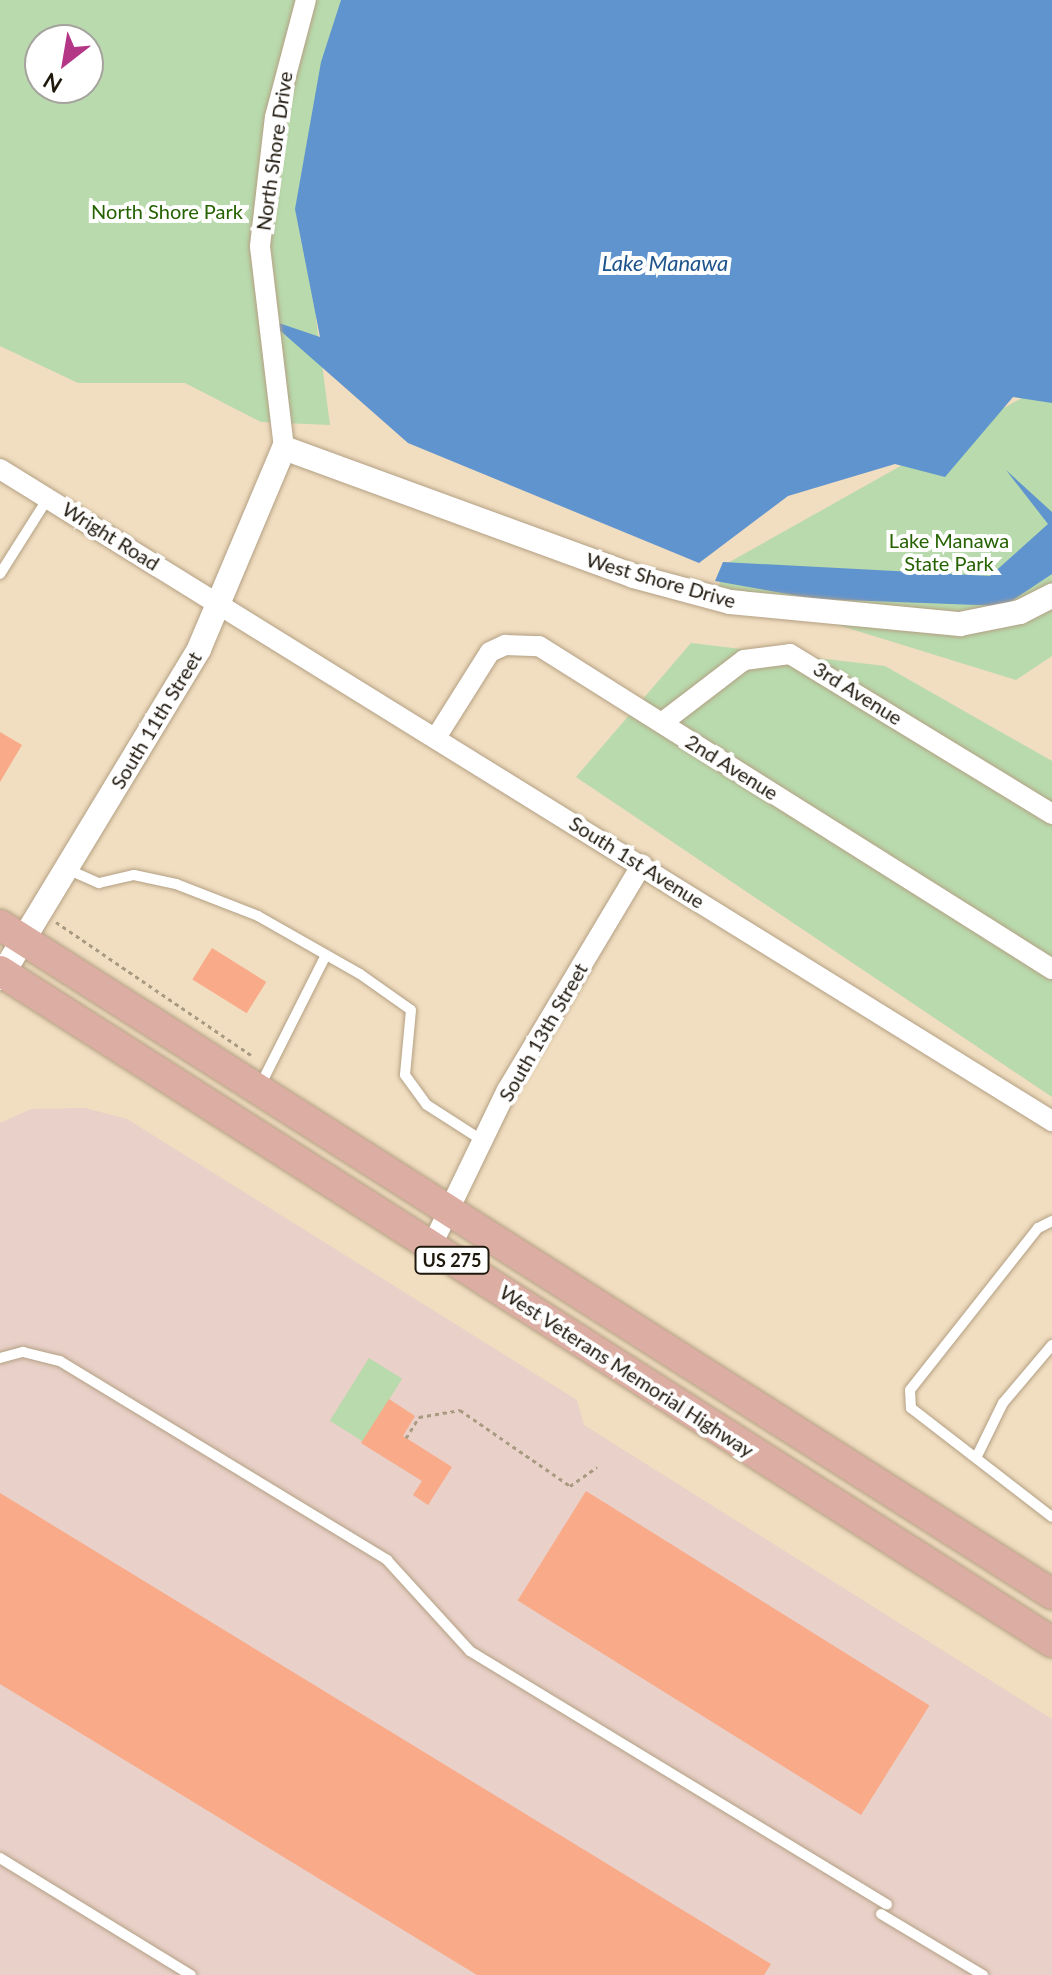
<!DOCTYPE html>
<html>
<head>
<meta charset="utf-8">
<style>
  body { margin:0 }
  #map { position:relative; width:1052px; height:1975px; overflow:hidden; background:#f1ddbf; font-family:Lato,sans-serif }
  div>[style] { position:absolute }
  .industrial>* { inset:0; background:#e9d0c8 }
  .green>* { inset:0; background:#b8daac; transform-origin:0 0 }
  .water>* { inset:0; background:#6094cf }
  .building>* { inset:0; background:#f9aa88; transform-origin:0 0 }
  .path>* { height:3px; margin-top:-1.5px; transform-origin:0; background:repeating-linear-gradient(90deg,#a99a82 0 4px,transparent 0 8px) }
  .roads { filter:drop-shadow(0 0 2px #b3a084) drop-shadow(0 0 2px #b3a084) }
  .service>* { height:10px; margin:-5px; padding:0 5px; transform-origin:5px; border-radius:5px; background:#fff }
  .minor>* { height:20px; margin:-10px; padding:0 10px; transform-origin:10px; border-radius:10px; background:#fff }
  .tertiary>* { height:24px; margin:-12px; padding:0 12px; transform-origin:12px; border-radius:12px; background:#fff }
  .primary>* { height:30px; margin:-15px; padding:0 15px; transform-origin:15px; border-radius:15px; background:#dcada2 }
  span { translate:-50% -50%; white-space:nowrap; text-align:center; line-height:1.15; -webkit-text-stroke:8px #fff; paint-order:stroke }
  .shield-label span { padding:2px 6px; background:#fff; border:2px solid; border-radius:6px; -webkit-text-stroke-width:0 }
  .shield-label { font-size:18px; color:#1f180d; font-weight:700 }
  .street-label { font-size:20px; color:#1f180d }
  .park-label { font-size:20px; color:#256201 }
  .water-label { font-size:22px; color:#1e548b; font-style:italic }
  .north { position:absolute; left:24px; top:24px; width:80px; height:80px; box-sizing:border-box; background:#fff; border:2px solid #a5a39e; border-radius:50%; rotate:211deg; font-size:22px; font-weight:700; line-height:32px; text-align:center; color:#1f180d }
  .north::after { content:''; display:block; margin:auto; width:28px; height:36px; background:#b43787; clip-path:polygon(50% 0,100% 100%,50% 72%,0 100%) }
</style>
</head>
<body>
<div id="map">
  <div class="industrial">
    <i style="clip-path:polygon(85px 1108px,127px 1119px,577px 1400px,584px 1425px,1052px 1719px,1052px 1975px,0 1975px,0 1123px,31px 1109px)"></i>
  </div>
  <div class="green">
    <i style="clip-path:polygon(evenodd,0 0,343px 0,316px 319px,330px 425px,261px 422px,185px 383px,78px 383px,0 346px,0 0,40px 40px,88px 40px,88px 88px,40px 88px,40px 40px)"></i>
    <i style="clip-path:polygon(1052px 381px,1052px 656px,1016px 680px,718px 588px,726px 564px)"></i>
    <i style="clip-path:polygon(691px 643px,885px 666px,1052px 761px,1052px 1097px,576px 777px)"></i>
    <i style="left:369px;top:1358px;width:39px;height:74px;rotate:32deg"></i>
  </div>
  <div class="water">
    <i style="clip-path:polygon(341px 0,1052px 0,1052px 403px,1013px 397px,945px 477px,895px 464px,788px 496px,699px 563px,408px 443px,267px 319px,320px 337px,295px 209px,321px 62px)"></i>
    <i style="clip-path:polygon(1006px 470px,1052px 512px,1052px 574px,1004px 606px,816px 599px,715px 581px,723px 562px,990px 576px,1048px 524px)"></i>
  </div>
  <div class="building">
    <i style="clip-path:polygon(0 732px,22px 745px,0 782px)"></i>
    <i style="left:212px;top:948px;width:64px;height:37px;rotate:32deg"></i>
    <i style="clip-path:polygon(389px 1399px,415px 1416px,403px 1436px,452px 1467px,428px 1505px,413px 1495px,422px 1481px,361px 1443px)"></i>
    <i style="left:586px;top:1491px;width:405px;height:129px;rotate:32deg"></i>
    <i style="clip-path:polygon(0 1493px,771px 1964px,764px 1975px,477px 1975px,0 1684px)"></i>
  </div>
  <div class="path">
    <i style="left:56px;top:922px;width:236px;rotate:34.3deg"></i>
    <i style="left:406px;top:1438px;width:25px;rotate:-58deg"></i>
    <i style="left:419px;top:1417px;width:42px;rotate:-9.7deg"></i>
    <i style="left:460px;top:1410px;width:134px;rotate:34.6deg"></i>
    <i style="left:570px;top:1486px;width:33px;rotate:-35deg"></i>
  </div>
  <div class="roads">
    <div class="service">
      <i style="left:0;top:574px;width:90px;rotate:-57.7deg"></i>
      <i style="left:67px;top:869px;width:35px;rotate:24deg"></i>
      <i style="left:99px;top:883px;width:36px;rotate:-13deg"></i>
      <i style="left:134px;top:875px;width:43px;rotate:12.1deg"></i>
      <i style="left:176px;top:884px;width:88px;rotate:21.3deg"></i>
      <i style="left:258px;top:916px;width:117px;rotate:29.6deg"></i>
      <i style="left:360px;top:974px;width:62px;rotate:35.2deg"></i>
      <i style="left:411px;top:1010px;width:65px;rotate:95.3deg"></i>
      <i style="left:405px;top:1075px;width:37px;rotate:54deg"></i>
      <i style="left:427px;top:1105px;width:67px;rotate:32.7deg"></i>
      <i style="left:259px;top:1088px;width:149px;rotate:-63.3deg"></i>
      <i style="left:1052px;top:1221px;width:16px;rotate:153deg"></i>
      <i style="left:1038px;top:1228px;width:206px;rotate:128.3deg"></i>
      <i style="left:910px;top:1390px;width:18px;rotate:87deg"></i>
      <i style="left:911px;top:1408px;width:178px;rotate:37.7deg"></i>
      <i style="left:0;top:1358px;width:24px;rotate:-15deg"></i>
      <i style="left:23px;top:1352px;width:38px;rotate:14deg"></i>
      <i style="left:60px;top:1361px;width:383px;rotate:31.3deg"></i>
      <i style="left:387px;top:1560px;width:123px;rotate:47.6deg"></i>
      <i style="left:470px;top:1651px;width:488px;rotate:31.3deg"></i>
      <i style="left:977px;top:1456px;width:59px;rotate:-63.9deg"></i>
      <i style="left:1003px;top:1403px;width:76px;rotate:-49.8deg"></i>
      <i style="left:0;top:1858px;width:224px;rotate:31.5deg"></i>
      <i style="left:881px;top:1914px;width:119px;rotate:30.9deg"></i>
    </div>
    <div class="minor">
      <i style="left:284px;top:448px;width:203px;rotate:-96.8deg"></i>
      <i style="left:260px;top:246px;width:130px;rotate:-83.4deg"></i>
      <i style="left:275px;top:117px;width:121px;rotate:-75.2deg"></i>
      <i style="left:0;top:469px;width:1238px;rotate:31.79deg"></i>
      <i style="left:663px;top:722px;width:102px;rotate:-37.4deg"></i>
      <i style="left:744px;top:660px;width:46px;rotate:-7.4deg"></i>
      <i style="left:790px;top:654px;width:307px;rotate:31.4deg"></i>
      <i style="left:437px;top:736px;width:99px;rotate:-57.8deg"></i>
      <i style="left:490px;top:652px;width:17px;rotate:-25deg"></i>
      <i style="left:505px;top:645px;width:34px;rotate:2deg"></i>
      <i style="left:539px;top:646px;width:606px;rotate:32.2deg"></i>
      <i style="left:431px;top:1247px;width:174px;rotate:-64.2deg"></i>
      <i style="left:507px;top:1090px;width:263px;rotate:-59.1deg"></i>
    </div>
    <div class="tertiary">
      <i style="left:0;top:978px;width:385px;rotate:-58.8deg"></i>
      <i style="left:199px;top:649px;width:218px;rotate:-67.1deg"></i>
      <i style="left:284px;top:448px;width:372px;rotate:20.1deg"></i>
      <i style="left:633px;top:576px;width:100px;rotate:15deg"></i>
      <i style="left:730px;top:602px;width:231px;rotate:5.5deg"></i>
      <i style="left:960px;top:624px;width:61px;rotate:-11.3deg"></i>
      <i style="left:1020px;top:612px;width:36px;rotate:-27deg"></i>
    </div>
    <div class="primary">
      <i style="left:0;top:925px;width:1247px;rotate:32.45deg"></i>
      <i style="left:0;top:971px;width:1248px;rotate:32.53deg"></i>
    </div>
  </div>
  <div class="shield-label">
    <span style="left:452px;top:1260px">US 275</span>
  </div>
  <div class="street-label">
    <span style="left:274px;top:151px;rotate:-82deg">North Shore Drive</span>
    <span style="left:111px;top:536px;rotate:32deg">Wright Road</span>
    <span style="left:661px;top:580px;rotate:16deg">West Shore Drive</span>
    <span style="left:858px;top:693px;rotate:32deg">3rd Avenue</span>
    <span style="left:156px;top:720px;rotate:-59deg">South 11th Street</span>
    <span style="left:732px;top:767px;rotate:32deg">2nd Avenue</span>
    <span style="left:637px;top:862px;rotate:32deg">South 1st Avenue</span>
    <span style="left:543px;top:1032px;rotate:-60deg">South 13th Street</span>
    <span style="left:627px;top:1371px;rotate:33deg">West Veterans Memorial Highway</span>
  </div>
  <div class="park-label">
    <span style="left:167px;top:211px">North Shore Park</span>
    <span style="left:949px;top:552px">Lake Manawa<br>State Park</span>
  </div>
  <div class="water-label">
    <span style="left:665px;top:263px">Lake Manawa</span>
  </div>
  <div class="north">N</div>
</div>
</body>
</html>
